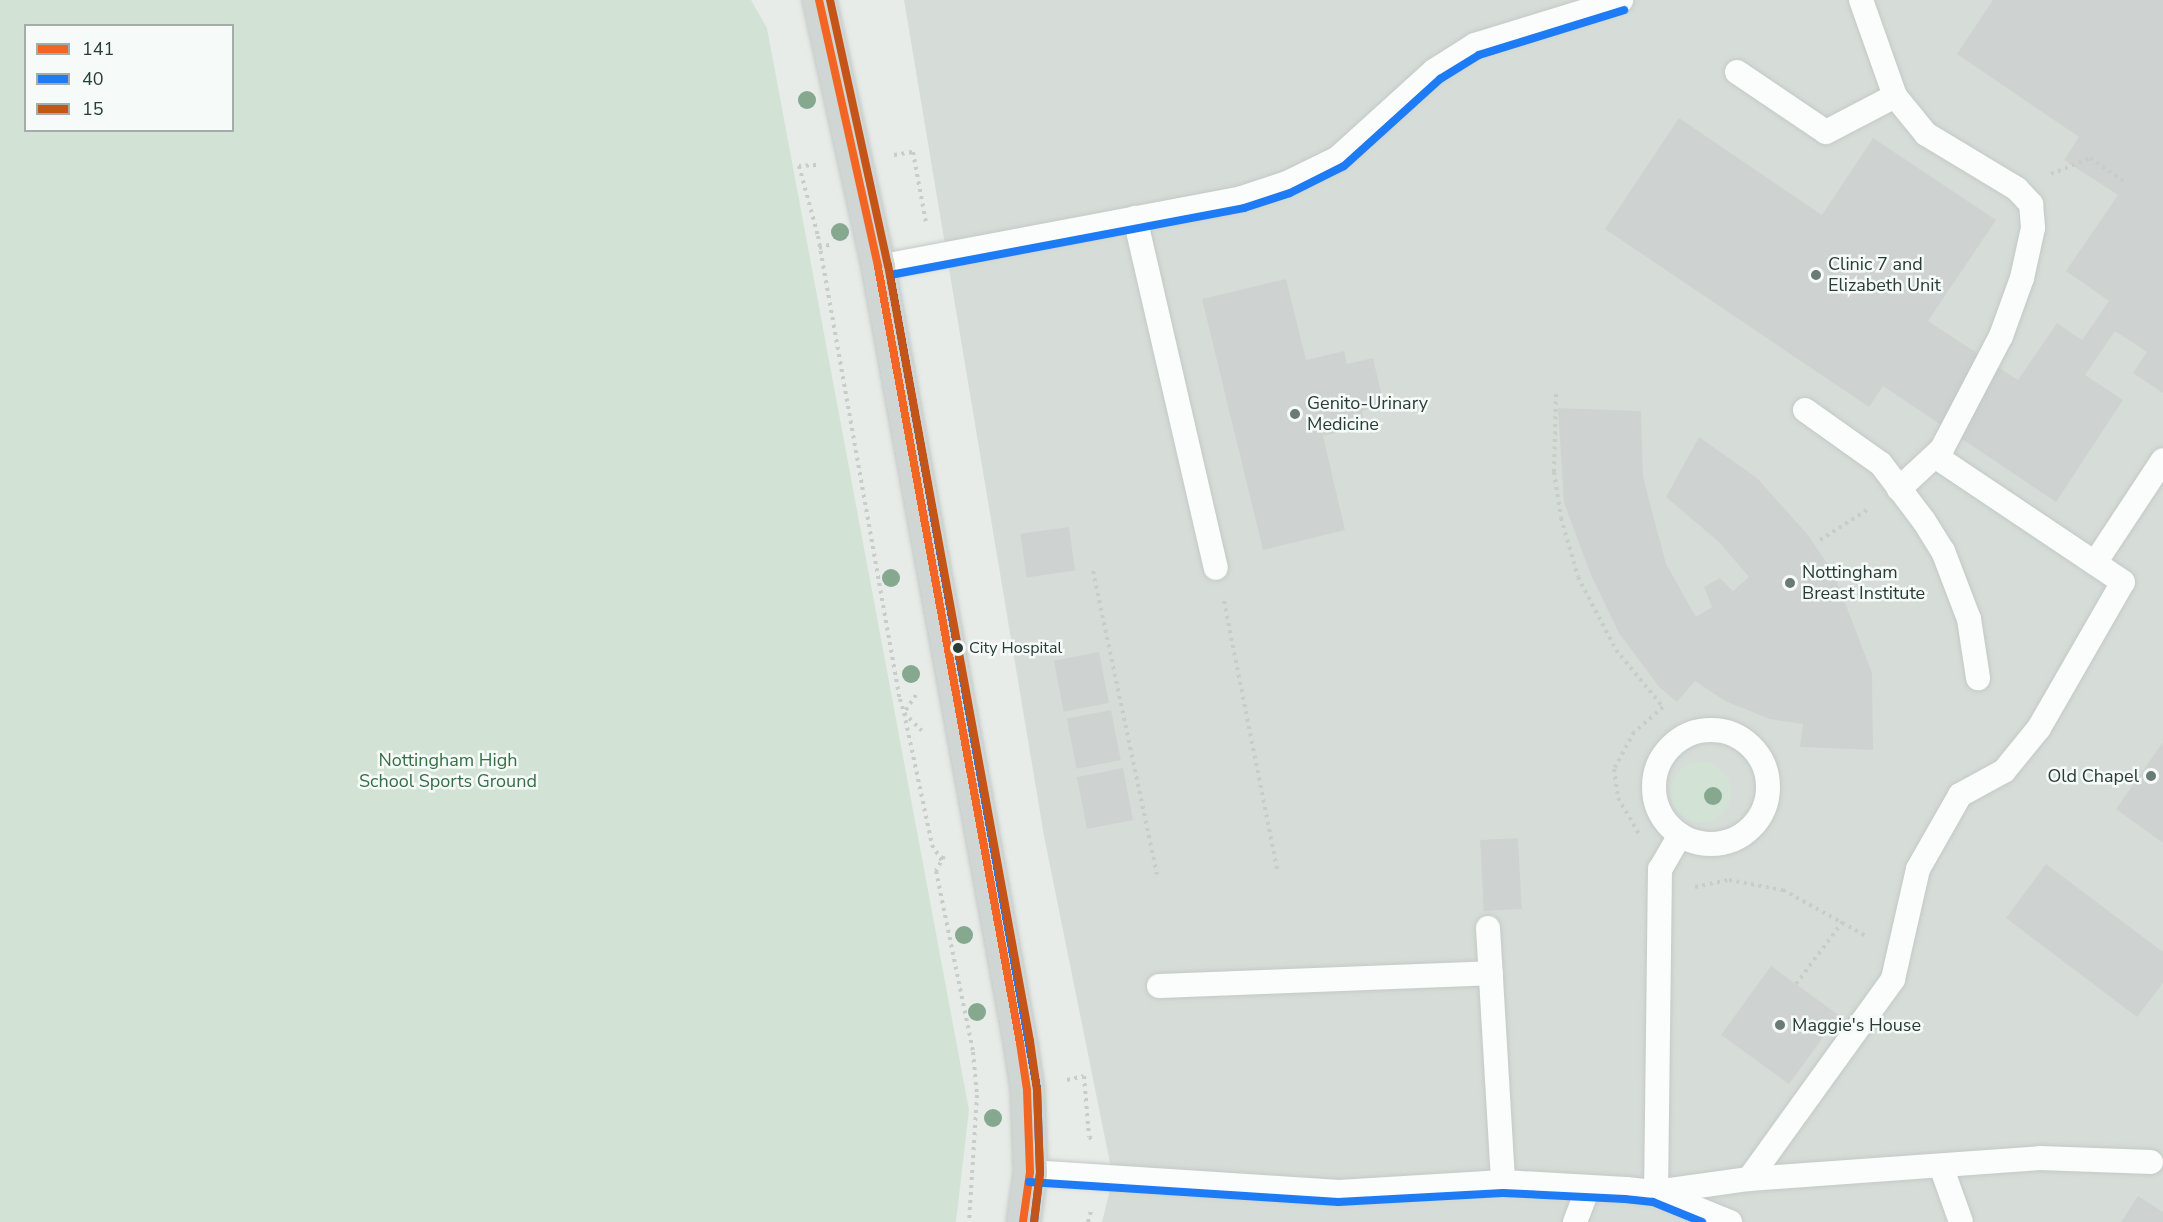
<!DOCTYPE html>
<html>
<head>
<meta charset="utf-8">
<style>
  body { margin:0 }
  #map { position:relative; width:2163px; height:1222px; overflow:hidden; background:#e7ece9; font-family:"Nunito Sans",sans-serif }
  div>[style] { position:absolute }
  .built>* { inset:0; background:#d6ddd9 }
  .green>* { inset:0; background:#d2e3d6 }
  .round { border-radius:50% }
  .building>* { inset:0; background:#ced3d1; transform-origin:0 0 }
  .path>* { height:4px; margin-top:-2px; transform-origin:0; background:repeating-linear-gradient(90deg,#c7cdca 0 3px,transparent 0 7.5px) }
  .roads { filter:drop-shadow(0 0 2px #c4c9c6) drop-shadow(0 0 2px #c4c9c6) }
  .service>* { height:24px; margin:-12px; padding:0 12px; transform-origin:12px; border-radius:12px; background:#fbfcfc }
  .service>.ring { margin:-12px; padding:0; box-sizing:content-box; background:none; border:24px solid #fbfcfc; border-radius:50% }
  .primary>* { height:33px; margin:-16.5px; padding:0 16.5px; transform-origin:16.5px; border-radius:16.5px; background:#cfd6d3 }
  .bus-1>* { height:8px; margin:-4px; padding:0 4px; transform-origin:4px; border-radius:4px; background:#f26522 }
  .bus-2>* { height:8px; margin:-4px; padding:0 4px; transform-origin:4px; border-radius:4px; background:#1e7bf6 }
  .bus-3>* { height:8px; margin:-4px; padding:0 4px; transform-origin:4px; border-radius:4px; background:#c45417 }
  .trees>* { width:18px; height:18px; margin:-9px; border-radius:50%; background:#85a88f }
  .dots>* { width:16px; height:16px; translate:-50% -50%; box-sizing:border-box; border:3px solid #f6faf8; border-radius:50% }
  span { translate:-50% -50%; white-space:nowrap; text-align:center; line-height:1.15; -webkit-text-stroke:5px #f6faf8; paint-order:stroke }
  .bus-label { font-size:16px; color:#273d35 }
  .left { translate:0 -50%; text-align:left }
  .poi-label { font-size:18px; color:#273d35 }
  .right { translate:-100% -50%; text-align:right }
  .park-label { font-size:18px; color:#357045 }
  .legend { position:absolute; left:24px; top:24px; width:210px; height:108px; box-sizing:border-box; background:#f6faf8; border:2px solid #a3aeaa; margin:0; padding:8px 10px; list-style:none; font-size:18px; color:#273d35 }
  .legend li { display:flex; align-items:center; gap:12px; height:30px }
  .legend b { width:30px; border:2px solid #a3aeaa }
</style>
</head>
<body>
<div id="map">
  <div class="built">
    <i style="clip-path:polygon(904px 0,2163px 0,2163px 1222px,1102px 1222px,1113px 1178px,1044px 836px)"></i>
  </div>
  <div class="green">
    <i style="clip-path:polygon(evenodd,0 0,751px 0,767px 28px,969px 1110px,956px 1222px,0 1222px,0 0,26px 26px,232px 26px,232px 130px,26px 130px,26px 26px)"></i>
    <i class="round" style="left:1671px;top:762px;width:60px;height:60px"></i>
  </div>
  <div class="building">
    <i style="clip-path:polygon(1993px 0,2163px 0,2163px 393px,2133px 373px,2147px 352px,2115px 331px,2085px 375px,2123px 400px,2056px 502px,1883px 386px,1869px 407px,1605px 229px,1679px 118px,1822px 215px,1873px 138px,1996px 220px,1928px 321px,2018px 380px,2057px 323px,2082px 340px,2109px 301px,2066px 271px,2118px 195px,2064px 160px,2079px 137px,1957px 54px)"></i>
    <i style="clip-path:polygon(1286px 279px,1306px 360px,1344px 351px,1347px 364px,1373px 358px,1384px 405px,1362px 411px,1365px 426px,1323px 436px,1345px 530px,1263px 550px,1202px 299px)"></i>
    <i style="clip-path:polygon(1558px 408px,1641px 411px,1643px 477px,1666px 564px,1696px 617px,1712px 607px,1704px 587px,1720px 578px,1733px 591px,1749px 577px,1720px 543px,1666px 497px,1699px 437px,1757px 478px,1808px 535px,1834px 574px,1872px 673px,1873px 750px,1800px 747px,1803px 724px,1770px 719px,1725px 701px,1695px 681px,1677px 702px,1659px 687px,1619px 633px,1591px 575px,1564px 503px)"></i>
    <i style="left:1069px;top:527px;width:44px;height:49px;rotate:82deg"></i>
    <i style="left:1099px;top:652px;width:52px;height:46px;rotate:79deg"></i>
    <i style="left:1111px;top:710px;width:51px;height:45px;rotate:79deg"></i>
    <i style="clip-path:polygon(2163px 742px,2163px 843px,2116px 809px)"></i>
    <i style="left:1123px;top:768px;width:53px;height:47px;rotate:79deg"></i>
    <i style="left:1518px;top:838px;width:71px;height:38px;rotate:87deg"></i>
    <i style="clip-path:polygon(2046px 864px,2163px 952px,2163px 983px,2137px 1017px,2006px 918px)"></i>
    <i style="left:1771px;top:966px;width:84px;height:85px;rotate:36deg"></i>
    <i style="clip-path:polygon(2138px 1196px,2163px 1212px,2163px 1222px,2121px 1222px)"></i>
  </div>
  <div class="path">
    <i style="left:894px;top:155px;width:19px;rotate:-9deg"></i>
    <i style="left:913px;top:152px;width:72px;rotate:79.6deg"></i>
    <i style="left:816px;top:165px;width:17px;rotate:177deg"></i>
    <i style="left:799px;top:166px;width:73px;rotate:74.8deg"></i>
    <i style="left:818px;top:236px;width:470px;rotate:80deg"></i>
    <i style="left:900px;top:699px;width:15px;rotate:74deg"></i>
    <i style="left:904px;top:713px;width:25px;rotate:45deg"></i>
    <i style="left:2051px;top:174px;width:42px;rotate:-22.3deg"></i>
    <i style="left:2090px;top:158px;width:44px;rotate:34.8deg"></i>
    <i style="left:819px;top:248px;width:14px;rotate:-17deg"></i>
    <i style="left:1556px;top:394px;width:78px;rotate:91.5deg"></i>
    <i style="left:1554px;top:472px;width:47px;rotate:81.3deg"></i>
    <i style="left:1561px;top:518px;width:61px;rotate:73.9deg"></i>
    <i style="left:1578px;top:577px;width:82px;rotate:62.5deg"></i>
    <i style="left:1616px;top:650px;width:74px;rotate:50.5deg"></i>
    <i style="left:1663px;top:707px;width:38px;rotate:139deg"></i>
    <i style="left:1634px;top:732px;width:42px;rotate:118.4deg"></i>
    <i style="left:1614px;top:769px;width:29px;rotate:82deg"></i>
    <i style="left:1618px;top:798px;width:42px;rotate:59.7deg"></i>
    <i style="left:1820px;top:540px;width:59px;rotate:-32.6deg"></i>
    <i style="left:1093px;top:571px;width:310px;rotate:78.1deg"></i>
    <i style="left:1224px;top:601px;width:273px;rotate:78.8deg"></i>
    <i style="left:916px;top:695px;width:22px;rotate:124deg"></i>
    <i style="left:904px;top:713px;width:135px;rotate:78deg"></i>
    <i style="left:932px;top:845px;width:19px;rotate:58deg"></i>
    <i style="left:944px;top:856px;width:17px;rotate:118deg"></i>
    <i style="left:936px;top:871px;width:185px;rotate:78.4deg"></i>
    <i style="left:973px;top:1052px;width:43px;rotate:84.7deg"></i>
    <i style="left:977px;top:1095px;width:127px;rotate:93.6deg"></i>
    <i style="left:1695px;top:887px;width:35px;rotate:-12deg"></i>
    <i style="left:1729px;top:880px;width:55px;rotate:10.5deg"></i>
    <i style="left:1783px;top:890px;width:95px;rotate:29deg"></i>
    <i style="left:1796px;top:984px;width:80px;rotate:-53.1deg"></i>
    <i style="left:1067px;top:1080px;width:17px;rotate:-13deg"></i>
    <i style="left:1084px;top:1076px;width:61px;rotate:85.3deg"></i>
    <i style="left:1089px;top:1137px;width:4px;rotate:34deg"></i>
    <i style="left:1088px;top:1222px;width:11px;rotate:-75deg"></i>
  </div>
  <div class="roads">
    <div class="service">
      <i style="left:1861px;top:0;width:102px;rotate:70.5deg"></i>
      <i style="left:1895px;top:96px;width:49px;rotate:50.8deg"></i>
      <i style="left:1926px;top:134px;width:106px;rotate:31.1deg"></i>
      <i style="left:2017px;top:189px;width:21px;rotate:47deg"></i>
      <i style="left:2031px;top:204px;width:24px;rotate:85deg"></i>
      <i style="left:2033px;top:228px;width:51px;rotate:102.4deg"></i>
      <i style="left:2022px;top:278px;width:62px;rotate:109.9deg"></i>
      <i style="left:2001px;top:336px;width:127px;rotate:117.6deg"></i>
      <i style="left:1942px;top:449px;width:59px;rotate:137.1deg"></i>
      <i style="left:1737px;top:72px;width:107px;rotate:34deg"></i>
      <i style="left:1826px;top:132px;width:78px;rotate:-27.6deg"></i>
      <i style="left:1135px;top:218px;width:359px;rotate:77deg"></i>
      <i style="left:878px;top:267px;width:370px;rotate:-10.7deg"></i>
      <i style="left:1242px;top:198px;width:47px;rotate:-18.4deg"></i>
      <i style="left:1287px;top:183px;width:57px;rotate:-26.1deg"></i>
      <i style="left:1338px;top:158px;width:130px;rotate:-42.2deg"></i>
      <i style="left:1434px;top:71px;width:49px;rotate:-32.4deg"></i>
      <i style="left:1475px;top:45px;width:153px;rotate:-17.1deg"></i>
      <i style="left:1805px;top:410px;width:93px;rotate:35.4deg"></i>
      <i style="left:1881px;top:464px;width:71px;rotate:53deg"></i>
      <i style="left:1924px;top:521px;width:36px;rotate:58deg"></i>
      <i style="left:1943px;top:551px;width:73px;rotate:69.1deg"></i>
      <i style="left:1969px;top:619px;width:60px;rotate:81.3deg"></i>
      <i style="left:2095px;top:563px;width:123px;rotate:-56.6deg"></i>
      <i class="ring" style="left:1654px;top:730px;width:90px;height:90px"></i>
      <i style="left:1680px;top:835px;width:39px;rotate:120deg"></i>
      <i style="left:1660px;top:869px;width:323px;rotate:90.7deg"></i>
      <i style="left:1656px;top:1192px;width:94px;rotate:-8deg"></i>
      <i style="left:1749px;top:1179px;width:292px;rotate:-4.1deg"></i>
      <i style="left:2040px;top:1158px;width:111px;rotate:2.1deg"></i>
      <i style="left:1488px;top:928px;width:254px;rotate:86.6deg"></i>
      <i style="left:1159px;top:986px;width:332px;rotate:-2.2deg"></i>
      <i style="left:1941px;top:1166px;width:59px;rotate:70.3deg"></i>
      <i style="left:1030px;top:1172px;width:310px;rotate:3.7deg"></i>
      <i style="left:1339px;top:1192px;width:164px;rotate:-3.5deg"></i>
      <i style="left:1503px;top:1182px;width:123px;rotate:3.3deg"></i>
      <i style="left:1626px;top:1189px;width:30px;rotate:6deg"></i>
      <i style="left:1656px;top:1192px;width:80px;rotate:22.1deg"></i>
      <i style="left:1749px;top:1179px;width:246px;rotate:-54.2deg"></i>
      <i style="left:1893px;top:979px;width:113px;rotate:-77.2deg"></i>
      <i style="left:1918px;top:869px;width:85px;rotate:-60.4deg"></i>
      <i style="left:1960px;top:795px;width:50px;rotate:-28.6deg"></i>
      <i style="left:2004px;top:771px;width:55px;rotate:-50.9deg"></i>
      <i style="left:2039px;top:728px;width:168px;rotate:-60.1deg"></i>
      <i style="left:2123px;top:582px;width:225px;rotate:-146.2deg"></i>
      <i style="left:1575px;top:1222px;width:34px;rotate:-69deg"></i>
    </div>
    <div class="primary">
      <i style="left:819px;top:0;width:273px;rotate:77.5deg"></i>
      <i style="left:878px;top:267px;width:789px;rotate:79.63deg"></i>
      <i style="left:1020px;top:1043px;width:48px;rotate:81.5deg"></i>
      <i style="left:1027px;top:1090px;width:82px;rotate:87.9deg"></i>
      <i style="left:1030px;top:1172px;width:50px;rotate:98deg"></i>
    </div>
  </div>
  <div class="bus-1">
    <i style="left:819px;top:0;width:273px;rotate:77.5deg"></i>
    <i style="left:878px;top:267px;width:789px;rotate:79.63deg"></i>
    <i style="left:1020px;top:1043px;width:48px;rotate:81.5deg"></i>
    <i style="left:1027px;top:1090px;width:82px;rotate:87.9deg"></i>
    <i style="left:1030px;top:1172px;width:50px;rotate:98deg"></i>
  </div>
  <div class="bus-2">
    <i style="left:1029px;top:1182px;width:310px;rotate:3.7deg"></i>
    <i style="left:1338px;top:1202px;width:165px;rotate:-3.1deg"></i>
    <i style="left:1503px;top:1193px;width:122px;rotate:2.8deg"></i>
    <i style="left:1625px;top:1199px;width:28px;rotate:6deg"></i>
    <i style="left:1653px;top:1202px;width:53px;rotate:22.2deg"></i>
    <i style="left:1034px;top:1222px;width:49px;rotate:-83deg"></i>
    <i style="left:1040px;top:1173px;width:85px;rotate:-92deg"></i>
    <i style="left:1037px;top:1088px;width:826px;rotate:-100.25deg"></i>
    <i style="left:890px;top:275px;width:360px;rotate:-10.7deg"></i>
    <i style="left:1244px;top:208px;width:48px;rotate:-18.1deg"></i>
    <i style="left:1290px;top:193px;width:60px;rotate:-26.6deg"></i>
    <i style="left:1344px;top:166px;width:130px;rotate:-42.2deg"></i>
    <i style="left:1440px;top:79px;width:46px;rotate:-31.6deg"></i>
    <i style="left:1479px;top:55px;width:152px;rotate:-17.2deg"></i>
  </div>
  <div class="bus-3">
    <i style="left:830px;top:0;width:271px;rotate:77.7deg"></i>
    <i style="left:888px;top:265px;width:789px;rotate:79.63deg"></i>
    <i style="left:1030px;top:1041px;width:49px;rotate:81.9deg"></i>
    <i style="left:1037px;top:1090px;width:82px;rotate:87.9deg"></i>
    <i style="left:1040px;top:1172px;width:50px;rotate:96.8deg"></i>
  </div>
  <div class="trees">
    <i style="left:807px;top:100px"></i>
    <i style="left:840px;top:232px"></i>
    <i style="left:891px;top:578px"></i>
    <i style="left:911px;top:674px"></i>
    <i style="left:1713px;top:796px"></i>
    <i style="left:964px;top:935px"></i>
    <i style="left:977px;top:1012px"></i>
    <i style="left:993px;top:1118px"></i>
  </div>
  <div class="dots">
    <i style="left:1816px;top:275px;background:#6a7a74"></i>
    <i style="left:1295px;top:414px;background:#6a7a74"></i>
    <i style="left:1790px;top:583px;background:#6a7a74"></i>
    <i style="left:958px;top:648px;background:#273d35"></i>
    <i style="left:2151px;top:776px;background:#6a7a74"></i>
    <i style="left:1780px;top:1025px;background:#6a7a74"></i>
  </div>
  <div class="bus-label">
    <span class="left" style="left:969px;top:648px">City Hospital</span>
  </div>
  <div class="poi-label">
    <span class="left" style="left:1828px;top:275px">Clinic 7 and<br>Elizabeth Unit</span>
    <span class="left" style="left:1307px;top:414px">Genito-Urinary<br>Medicine</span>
    <span class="left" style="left:1802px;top:583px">Nottingham<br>Breast Institute</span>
    <span class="right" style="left:2139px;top:776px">Old Chapel</span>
    <span class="left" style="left:1792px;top:1025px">Maggie's House</span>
  </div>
  <div class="park-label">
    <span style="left:448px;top:771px">Nottingham High<br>School Sports Ground</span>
  </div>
  <ul class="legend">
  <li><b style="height:8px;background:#f26522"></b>141</li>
  <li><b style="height:8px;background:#1e7bf6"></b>40</li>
  <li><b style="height:8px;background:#c45417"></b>15</li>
  </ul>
</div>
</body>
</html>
